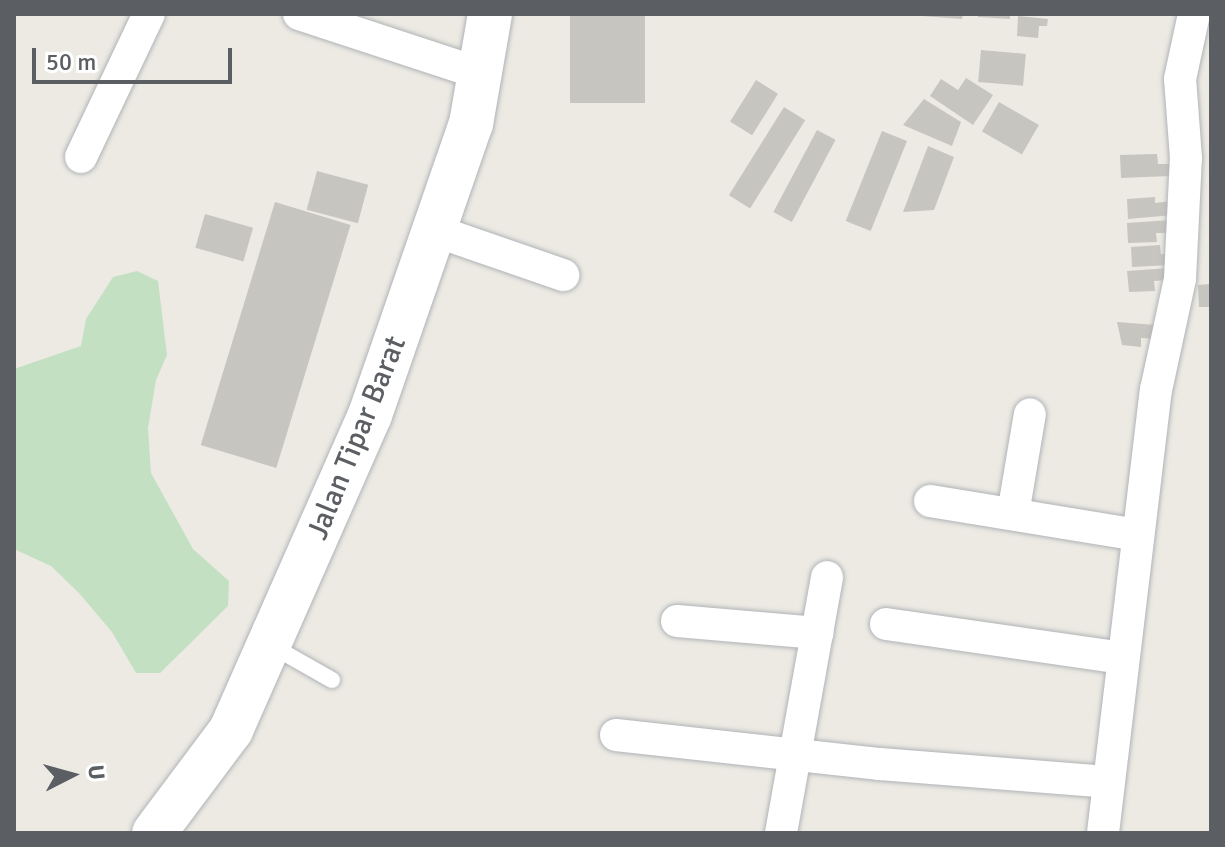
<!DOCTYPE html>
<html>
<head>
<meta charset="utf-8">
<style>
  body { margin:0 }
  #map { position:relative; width:1225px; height:847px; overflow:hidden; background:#eceae3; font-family:Signika,sans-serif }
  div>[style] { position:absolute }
  .green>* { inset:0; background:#c3e0c2 }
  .building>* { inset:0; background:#c7c5c0; transform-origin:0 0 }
  .roads { filter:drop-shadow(0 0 2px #b0b3b7) drop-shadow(0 0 2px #b0b3b7) }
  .lane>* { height:16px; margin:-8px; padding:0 8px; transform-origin:8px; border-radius:8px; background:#fff }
  .street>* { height:32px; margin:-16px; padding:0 16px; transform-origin:16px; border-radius:16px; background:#fff }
  .secondary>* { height:44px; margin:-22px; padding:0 22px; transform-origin:22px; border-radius:22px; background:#fff }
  span { translate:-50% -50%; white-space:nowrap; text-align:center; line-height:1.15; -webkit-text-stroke:6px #fff; paint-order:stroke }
  .street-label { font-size:30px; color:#5b5e62 }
  .frame { position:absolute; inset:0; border:16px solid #5b5e62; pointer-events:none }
  .north { position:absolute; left:32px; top:735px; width:80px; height:80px; -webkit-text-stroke:6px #fff; paint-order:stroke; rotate:84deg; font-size:22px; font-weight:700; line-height:32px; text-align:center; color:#5b5e62 }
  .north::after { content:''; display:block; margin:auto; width:28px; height:36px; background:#5b5e62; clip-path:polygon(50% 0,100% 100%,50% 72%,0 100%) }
  .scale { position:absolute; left:32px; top:48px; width:200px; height:36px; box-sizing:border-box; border:4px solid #5b5e62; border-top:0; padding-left:10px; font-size:24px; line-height:28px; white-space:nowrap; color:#5b5e62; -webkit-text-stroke:6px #fff; paint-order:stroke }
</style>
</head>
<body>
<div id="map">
  <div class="green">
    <i style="clip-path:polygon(137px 271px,158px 281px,167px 355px,156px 380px,148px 428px,151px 473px,193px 549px,229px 581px,228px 606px,160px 673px,136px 673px,112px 632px,79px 593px,51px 566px,14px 549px,14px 369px,81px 346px,86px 319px,113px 277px)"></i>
  </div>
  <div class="building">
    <i style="left:570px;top:14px;width:75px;height:89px"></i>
    <i style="clip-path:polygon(922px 14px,963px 14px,962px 19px,922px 16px)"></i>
    <i style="clip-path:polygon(978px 14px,1010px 14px,1010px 19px,978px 17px)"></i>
    <i style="clip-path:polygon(1018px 16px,1048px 19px,1047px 26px,1039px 26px,1038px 38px,1017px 36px)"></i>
    <i style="left:981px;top:50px;width:45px;height:32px;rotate:5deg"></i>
    <i style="clip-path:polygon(966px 78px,993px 95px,973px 125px,930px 96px,941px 79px,958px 90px)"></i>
    <i style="left:756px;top:80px;width:26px;height:49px;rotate:32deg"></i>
    <i style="clip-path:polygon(924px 99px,961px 122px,952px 146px,903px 125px)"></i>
    <i style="left:999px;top:102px;width:46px;height:34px;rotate:30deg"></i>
    <i style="left:784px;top:107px;width:25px;height:104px;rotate:32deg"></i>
    <i style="left:817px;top:130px;width:21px;height:93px;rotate:28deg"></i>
    <i style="left:882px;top:131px;width:27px;height:97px;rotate:22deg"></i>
    <i style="clip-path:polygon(928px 146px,954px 157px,934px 210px,903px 212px)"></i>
    <i style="clip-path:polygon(1157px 154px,1158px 164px,1170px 164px,1170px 176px,1121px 178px,1120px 155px)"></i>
    <i style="left:317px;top:171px;width:53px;height:40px;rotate:15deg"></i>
    <i style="clip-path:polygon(1155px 197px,1155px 203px,1173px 201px,1174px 215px,1128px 219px,1127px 199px)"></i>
    <i style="left:275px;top:202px;width:79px;height:254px;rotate:17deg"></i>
    <i style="left:205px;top:214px;width:50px;height:35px;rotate:16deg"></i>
    <i style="clip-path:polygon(1171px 220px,1172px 233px,1156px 233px,1157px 242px,1128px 243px,1127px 223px)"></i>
    <i style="clip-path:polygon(1160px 245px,1161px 254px,1172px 254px,1172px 265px,1132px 267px,1131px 247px)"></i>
    <i style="clip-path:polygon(1169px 268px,1170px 280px,1154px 281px,1155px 291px,1129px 292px,1127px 271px)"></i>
    <i style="clip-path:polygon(1211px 284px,1209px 307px,1199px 307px,1198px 285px)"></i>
    <i style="clip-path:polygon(1117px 322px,1156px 325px,1155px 339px,1141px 338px,1141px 347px,1122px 345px)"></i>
  </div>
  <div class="roads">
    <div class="lane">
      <i style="left:272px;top:646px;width:69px;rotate:29.5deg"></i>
    </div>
    <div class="street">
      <i style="left:299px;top:14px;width:195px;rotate:18.2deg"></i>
      <i style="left:81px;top:157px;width:158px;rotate:-64.6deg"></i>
      <i style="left:433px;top:230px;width:138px;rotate:19.1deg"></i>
      <i style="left:930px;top:501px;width:210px;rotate:9.3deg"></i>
      <i style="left:1013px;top:514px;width:101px;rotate:-80.4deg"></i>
      <i style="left:677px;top:621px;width:141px;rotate:4.9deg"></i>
      <i style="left:886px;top:624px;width:238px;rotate:8.2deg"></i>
      <i style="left:616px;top:735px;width:266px;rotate:6.3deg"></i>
      <i style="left:880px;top:764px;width:228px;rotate:4.5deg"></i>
      <i style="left:781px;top:833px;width:260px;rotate:-79.8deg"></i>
      <i style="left:1103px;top:833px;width:446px;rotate:-83.2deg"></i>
      <i style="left:1156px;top:390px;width:114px;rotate:-77.8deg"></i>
      <i style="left:1180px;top:279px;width:121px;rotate:-87.2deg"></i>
      <i style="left:1186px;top:158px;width:79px;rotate:-94.3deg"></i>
      <i style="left:1180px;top:79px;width:66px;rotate:-77.8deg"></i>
    </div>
    <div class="secondary">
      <i style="left:154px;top:833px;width:129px;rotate:-53.2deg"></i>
      <i style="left:231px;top:730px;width:344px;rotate:-66.2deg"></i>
      <i style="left:370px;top:415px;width:308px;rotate:-70.9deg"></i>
      <i style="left:471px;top:124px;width:112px;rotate:-80.2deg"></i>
    </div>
  </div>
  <div class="street-label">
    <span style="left:357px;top:438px;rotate:-68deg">Jalan Tipar Barat</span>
  </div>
  <div class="frame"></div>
  <div class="north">U</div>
  <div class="scale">50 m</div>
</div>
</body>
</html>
